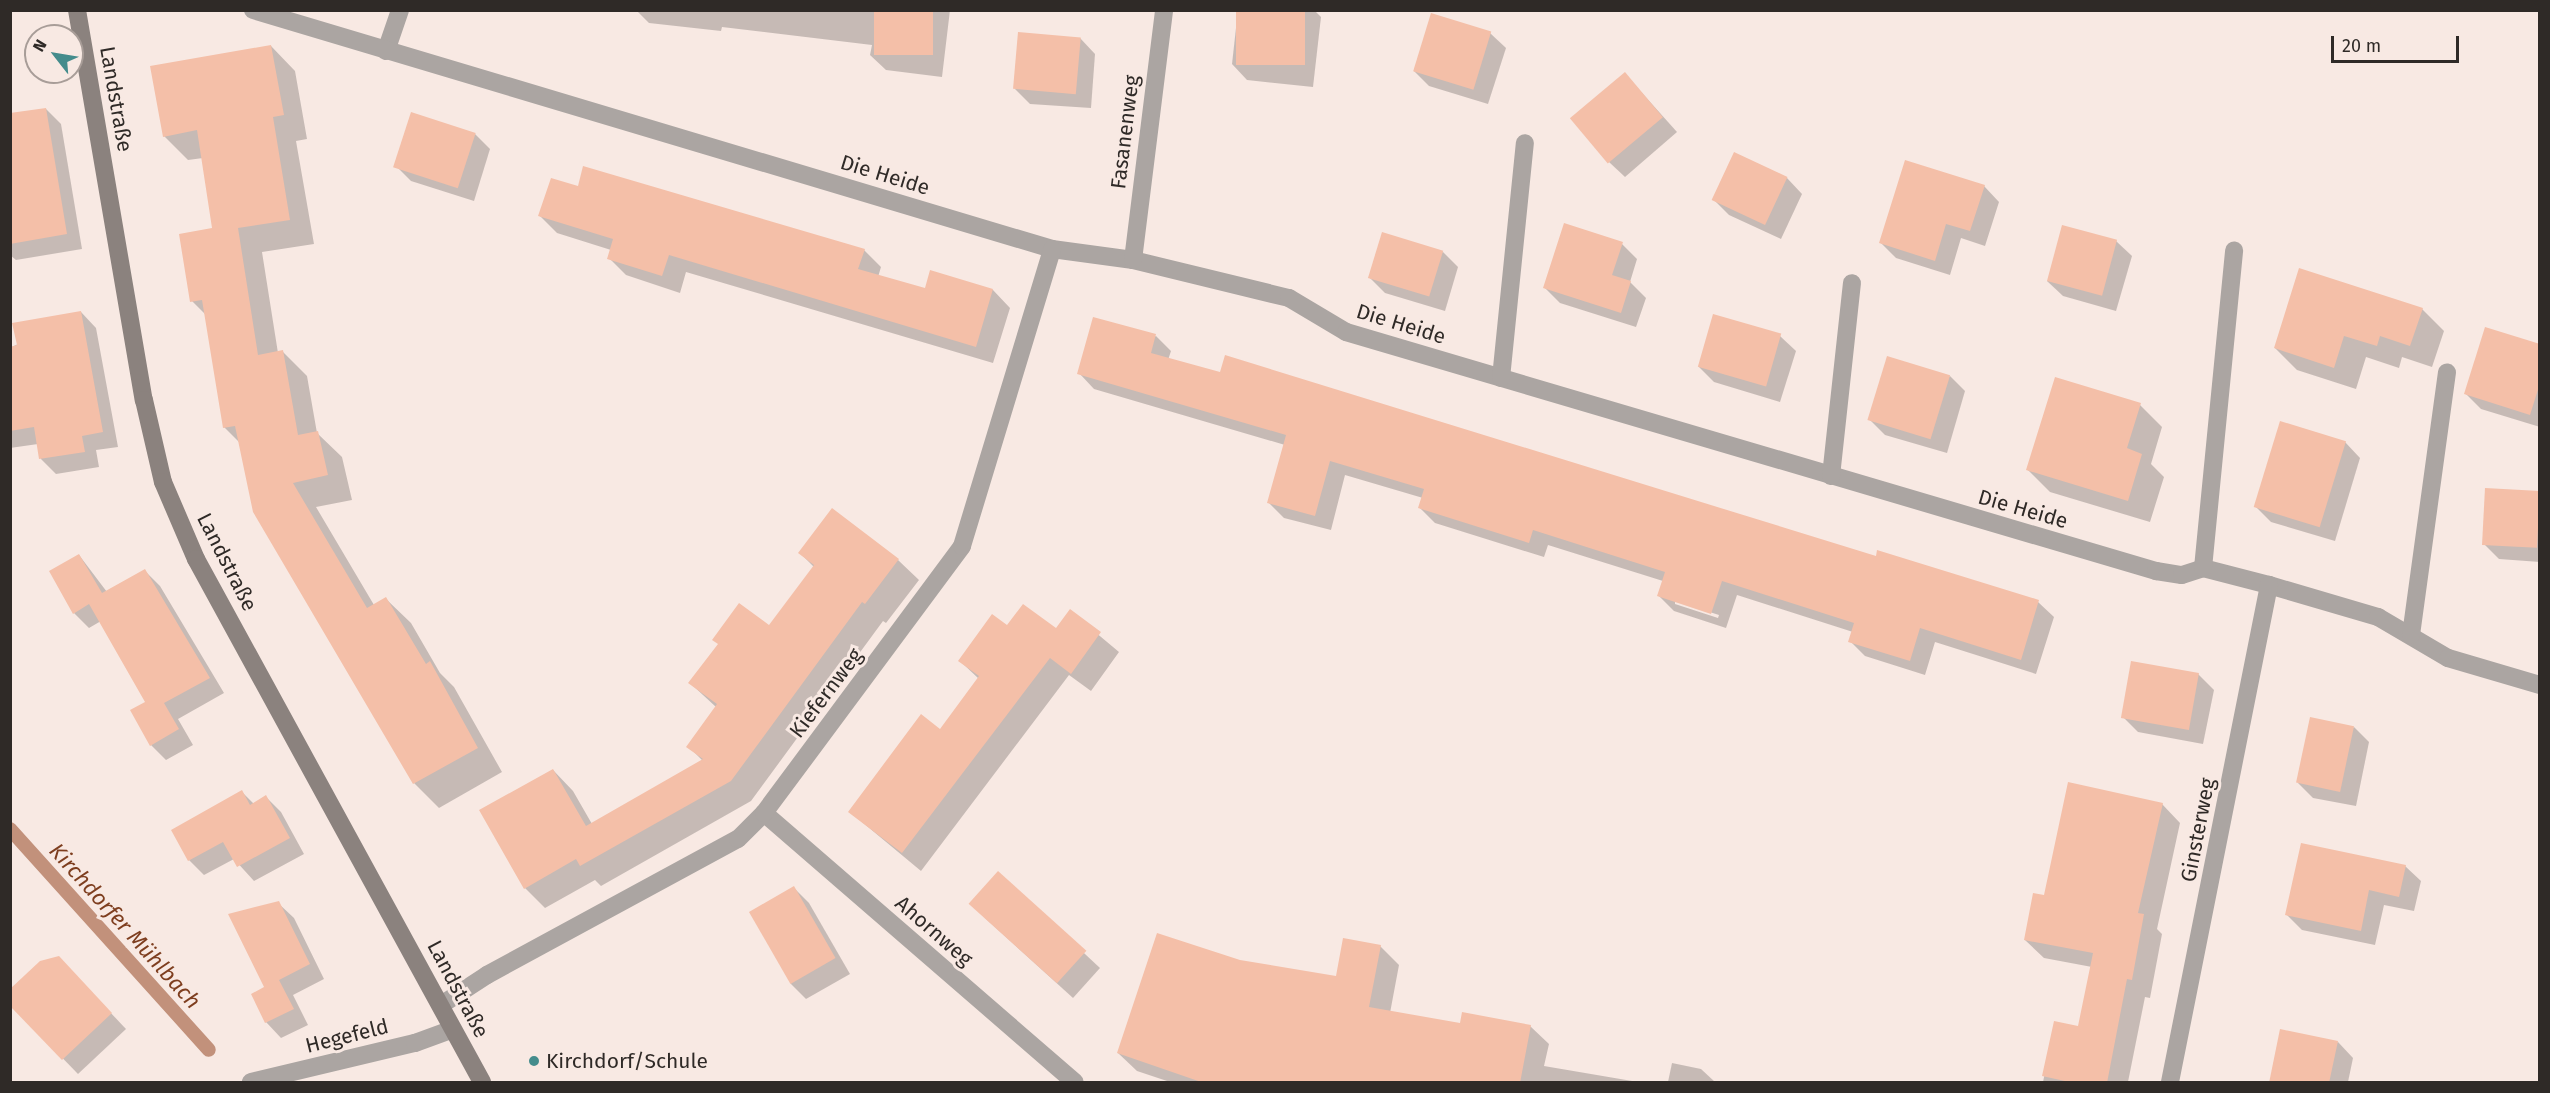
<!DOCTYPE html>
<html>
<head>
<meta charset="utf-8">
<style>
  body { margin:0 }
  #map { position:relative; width:2550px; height:1093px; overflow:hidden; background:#f8e9e3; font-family:"Fira Sans",sans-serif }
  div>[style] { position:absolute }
  .shadow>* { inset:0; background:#0003 }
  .stream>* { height:14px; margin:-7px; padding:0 7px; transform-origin:7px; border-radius:7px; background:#c2917b }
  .building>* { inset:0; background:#f4bfa8; transform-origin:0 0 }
  .lane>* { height:18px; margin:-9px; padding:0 9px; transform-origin:9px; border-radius:9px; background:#aba5a2 }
  .street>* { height:18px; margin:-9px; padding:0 9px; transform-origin:9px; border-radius:9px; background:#aba5a2 }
  .secondary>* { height:18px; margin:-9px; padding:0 9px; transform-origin:9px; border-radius:9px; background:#8b827e }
  .dots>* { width:16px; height:16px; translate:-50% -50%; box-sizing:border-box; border:3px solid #f8e9e3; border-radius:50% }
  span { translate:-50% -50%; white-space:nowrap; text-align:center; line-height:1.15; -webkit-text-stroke:6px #f8e9e3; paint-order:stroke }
  .street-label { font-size:21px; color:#2f2a27 }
  .poi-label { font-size:21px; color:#2f2a27 }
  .left { translate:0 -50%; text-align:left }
  .water-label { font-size:22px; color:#7e3e1f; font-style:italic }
  .frame { position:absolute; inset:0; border:12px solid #2f2a27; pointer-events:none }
  .north { position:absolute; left:24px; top:24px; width:60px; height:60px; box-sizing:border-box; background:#f8e9e3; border:2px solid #a89d98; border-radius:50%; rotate:301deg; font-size:16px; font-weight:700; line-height:24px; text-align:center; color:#2f2a27 }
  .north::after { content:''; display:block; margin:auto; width:21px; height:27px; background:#448c8c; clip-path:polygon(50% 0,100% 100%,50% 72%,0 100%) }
  .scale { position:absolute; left:2331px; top:36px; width:128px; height:27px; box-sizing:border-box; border:3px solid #2f2a27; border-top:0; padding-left:8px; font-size:18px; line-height:21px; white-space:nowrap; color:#2f2a27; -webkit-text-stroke:4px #f8e9e3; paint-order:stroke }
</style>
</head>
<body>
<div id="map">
  <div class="shadow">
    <i style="clip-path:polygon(636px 10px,950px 10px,942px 77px,886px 70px,870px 55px,872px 45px,722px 27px,721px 31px,649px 23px)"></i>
    <i style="clip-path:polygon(1238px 10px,1314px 10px,1321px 17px,1313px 87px,1247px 80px,1232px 64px)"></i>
    <i style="clip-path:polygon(1490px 33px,1506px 48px,1488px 104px,1429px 86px,1414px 71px)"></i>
    <i style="clip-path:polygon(1080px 38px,1095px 54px,1091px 108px,1030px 104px,1015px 89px)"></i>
    <i style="clip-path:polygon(271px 46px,295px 71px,307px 139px,296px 141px,314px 244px,262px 252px,278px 353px,283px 352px,307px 376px,317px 433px,342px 457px,352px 500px,316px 507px,374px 605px,386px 599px,411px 623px,440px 673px,454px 687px,502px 772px,439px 808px,414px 783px,255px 512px,240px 443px,224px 427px,207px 316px,192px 301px,214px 229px,203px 158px,188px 160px,164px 136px)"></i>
    <i style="clip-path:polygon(1625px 74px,1677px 132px,1625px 177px,1609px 162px)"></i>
    <i style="clip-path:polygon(46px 109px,61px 124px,82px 249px,16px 260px,10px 255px,10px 115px)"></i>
    <i style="clip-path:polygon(475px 134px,490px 149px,474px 201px,411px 181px,396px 166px)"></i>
    <i style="clip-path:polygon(1735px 154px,1787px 178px,1802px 194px,1781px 239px,1729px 215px,1714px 200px)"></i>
    <i style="clip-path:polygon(1984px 186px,1999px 202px,1985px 246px,1961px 238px,1950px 275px,1896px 258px,1881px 243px)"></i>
    <i style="clip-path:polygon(579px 188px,864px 250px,881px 267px,878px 277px,926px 290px,993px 290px,1010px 308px,993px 363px,686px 272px,680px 293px,626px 275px,609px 258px,611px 250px,557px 233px,540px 216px)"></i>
    <i style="clip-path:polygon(2116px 241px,2132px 256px,2116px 311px,2063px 296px,2047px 281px)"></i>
    <i style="clip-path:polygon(1622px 244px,1637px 259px,1630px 282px,1646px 298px,1636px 327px,1560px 303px,1545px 288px)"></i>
    <i style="clip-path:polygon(1443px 252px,1458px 267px,1445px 311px,1385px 293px,1370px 278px)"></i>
    <i style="clip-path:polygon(2422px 309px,2444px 331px,2432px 367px,2402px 357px,2399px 368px,2366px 357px,2356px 389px,2297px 370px,2275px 348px)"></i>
    <i style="clip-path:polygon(81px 312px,96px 328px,118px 447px,96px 450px,99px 467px,56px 474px,41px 459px,38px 444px,10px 448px,10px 348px)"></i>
    <i style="clip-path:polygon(evenodd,1156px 336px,1171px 351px,1168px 360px,2038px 602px,2054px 617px,2036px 674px,1935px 642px,1925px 675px,1865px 656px,1850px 641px,1853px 632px,1737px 595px,1726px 628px,1674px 611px,1659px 596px,1663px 581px,1548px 545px,1544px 557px,1435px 523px,1420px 508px,1423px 498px,1345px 475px,1331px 530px,1284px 518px,1269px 503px,1285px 445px,1094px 389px,1079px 373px,1156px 336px,1675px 601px,1719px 615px,1718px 618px,1675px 604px,1675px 601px)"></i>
    <i style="clip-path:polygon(1780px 336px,1796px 351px,1780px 402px,1714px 382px,1699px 367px)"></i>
    <i style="clip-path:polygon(2540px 345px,2540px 427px,2481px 409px,2466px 394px)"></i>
    <i style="clip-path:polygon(1950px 376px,1965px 391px,1947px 453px,1885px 435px,1870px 420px)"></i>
    <i style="clip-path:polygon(2140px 405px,2162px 427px,2151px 464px,2164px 477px,2150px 522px,2050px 492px,2028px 470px)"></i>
    <i style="clip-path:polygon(2345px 442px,2360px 458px,2335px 541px,2271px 522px,2256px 507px)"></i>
    <i style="clip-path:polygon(2540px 493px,2540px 562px,2499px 559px,2484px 544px)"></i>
    <i style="clip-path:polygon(832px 510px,898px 560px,919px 580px,886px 623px,883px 621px,751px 801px,601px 886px,595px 880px,545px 908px,525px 888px,553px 770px,573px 791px,592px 824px,703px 761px,688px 746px,716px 707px,690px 683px,770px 627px,814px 567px,800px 553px)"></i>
    <i style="clip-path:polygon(79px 555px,107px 592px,145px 571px,160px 586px,224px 693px,178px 719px,193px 745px,166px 760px,151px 745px,147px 703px,101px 621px,89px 628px,74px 613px)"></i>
    <i style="clip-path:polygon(1070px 611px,1119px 652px,1091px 691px,1069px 675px,921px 871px,850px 812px,941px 731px,979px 679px,960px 661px,1007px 627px,1057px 630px)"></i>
    <i style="clip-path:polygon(2198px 674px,2214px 690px,2203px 744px,2138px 732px,2123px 717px)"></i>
    <i style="clip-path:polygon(2354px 727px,2369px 742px,2356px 806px,2313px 798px,2298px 783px)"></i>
    <i style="clip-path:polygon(242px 792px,254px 804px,266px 797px,281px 812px,304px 854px,254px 881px,234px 859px,204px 875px,189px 860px)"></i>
    <i style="clip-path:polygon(2162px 804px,2180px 823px,2157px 929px,2162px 934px,2150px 998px,2145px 997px,2128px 1082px,2043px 1082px,2055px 1023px,2080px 1028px,2092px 967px,2044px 958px,2025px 940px,2045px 897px)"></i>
    <i style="clip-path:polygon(2405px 866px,2421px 881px,2414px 911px,2384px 905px,2375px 945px,2302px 930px,2287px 915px)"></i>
    <i style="clip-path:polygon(998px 873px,1100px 968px,1073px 998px,985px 918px)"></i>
    <i style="clip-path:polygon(794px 888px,809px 903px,850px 974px,806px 999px,791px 984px)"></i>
    <i style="clip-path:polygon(278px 903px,294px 918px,324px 979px,293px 995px,308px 1025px,281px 1038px,266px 1022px,266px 988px)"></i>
    <i style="clip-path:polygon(1380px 946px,1399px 965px,1390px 1013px,1461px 1025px,1530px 1026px,1549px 1044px,1544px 1066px,1638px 1082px,1170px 1082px,1137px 1071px,1118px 1053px,1240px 962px,1337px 977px)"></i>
    <i style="clip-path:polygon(74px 974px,126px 1029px,78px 1074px,10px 1004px)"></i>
    <i style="clip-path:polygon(2338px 1042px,2353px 1058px,2348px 1082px,2270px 1082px)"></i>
    <i style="clip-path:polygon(1672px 1063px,1701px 1069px,1715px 1082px,1668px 1082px)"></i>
  </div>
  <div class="stream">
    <i style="left:10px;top:829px;width:297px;rotate:48deg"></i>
  </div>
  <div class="building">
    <i style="left:874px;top:10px;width:59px;height:45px"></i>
    <i style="left:1236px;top:10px;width:69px;height:55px"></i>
    <i style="left:1431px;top:13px;width:63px;height:61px;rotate:17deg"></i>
    <i style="left:1018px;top:32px;width:63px;height:57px;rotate:5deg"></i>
    <i style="clip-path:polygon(271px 45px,284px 115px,273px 117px,290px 220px,238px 228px,258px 355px,283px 350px,298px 435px,318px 431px,328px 475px,293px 483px,367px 608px,386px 597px,426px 664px,430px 661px,478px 748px,413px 784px,253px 512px,235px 426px,223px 428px,202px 300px,190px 302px,179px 234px,212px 228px,197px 130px,163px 137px,150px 66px)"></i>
    <i style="left:1625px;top:72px;width:59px;height:72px;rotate:50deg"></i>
    <i style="clip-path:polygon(46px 108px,67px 234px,10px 244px,10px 113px)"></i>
    <i style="left:411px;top:112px;width:68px;height:58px;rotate:18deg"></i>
    <i style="left:1734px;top:152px;width:59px;height:53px;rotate:25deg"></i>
    <i style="clip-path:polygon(1905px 160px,1985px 185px,1970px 231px,1946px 224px,1935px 261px,1879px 243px)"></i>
    <i style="clip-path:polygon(583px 166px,865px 249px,858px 269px,925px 288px,930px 270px,993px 289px,976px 347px,669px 255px,662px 276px,607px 259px,613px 239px,538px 216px,551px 178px,578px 186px)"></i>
    <i style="clip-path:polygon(1564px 223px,1623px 242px,1612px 275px,1631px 281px,1621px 313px,1543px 288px)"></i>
    <i style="left:2062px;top:225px;width:57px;height:58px;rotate:15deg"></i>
    <i style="left:1382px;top:232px;width:64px;height:48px;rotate:17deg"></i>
    <i style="clip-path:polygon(2299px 268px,2423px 308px,2410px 346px,2380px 336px,2377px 346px,2344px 336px,2334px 368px,2274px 348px)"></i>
    <i style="clip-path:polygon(81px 311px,103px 432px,82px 436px,85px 452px,39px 459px,34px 427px,10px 431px,10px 347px,17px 345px,12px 323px)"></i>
    <i style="left:1713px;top:314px;width:71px;height:55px;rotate:16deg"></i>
    <i style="clip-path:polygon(1093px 317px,1156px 334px,1151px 353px,1220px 372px,1225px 355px,1876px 556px,1877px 550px,2039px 600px,2021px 660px,1920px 628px,1910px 661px,1848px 642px,1854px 623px,1722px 581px,1711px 614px,1657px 596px,1665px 572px,1533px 530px,1529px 543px,1418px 508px,1424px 489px,1330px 461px,1315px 516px,1267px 503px,1286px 435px,1077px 374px)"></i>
    <i style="clip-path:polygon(2485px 327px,2540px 344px,2540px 383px,2530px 415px,2464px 394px)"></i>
    <i style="left:1887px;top:356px;width:66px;height:67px;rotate:17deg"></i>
    <i style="clip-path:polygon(2055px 377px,2141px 403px,2127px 448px,2142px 454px,2128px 501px,2026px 470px)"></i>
    <i style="left:2280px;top:421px;width:69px;height:90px;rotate:17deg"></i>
    <i style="left:2485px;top:488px;width:55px;height:57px;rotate:3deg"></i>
    <i style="clip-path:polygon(832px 508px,899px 559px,865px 604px,862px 602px,731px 781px,580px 866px,576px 859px,524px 889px,479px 810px,553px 769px,586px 826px,703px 759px,686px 747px,717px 704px,688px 683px,718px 644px,712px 640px,739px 603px,769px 625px,814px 565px,798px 553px)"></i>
    <i style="clip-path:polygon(79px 554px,102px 593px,145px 569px,210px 678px,164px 703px,179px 729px,150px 746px,130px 710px,145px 702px,89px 604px,73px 614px,49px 571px)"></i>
    <i style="clip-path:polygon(1023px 604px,1056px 628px,1070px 609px,1101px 632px,1071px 674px,1050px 658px,902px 853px,848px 812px,921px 714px,940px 729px,979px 676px,958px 661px,992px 614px,1007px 625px)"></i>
    <i style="left:2131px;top:661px;width:69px;height:58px;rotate:10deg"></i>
    <i style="left:2310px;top:717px;width:45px;height:67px;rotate:12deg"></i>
    <i style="clip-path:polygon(2068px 782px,2163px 803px,2138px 913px,2144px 914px,2132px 980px,2127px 979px,2107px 1083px,2074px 1083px,2042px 1076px,2054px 1021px,2078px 1026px,2093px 953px,2024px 940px,2033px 893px,2044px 895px)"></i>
    <i style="clip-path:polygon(242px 790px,250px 805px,266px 795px,290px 838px,237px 867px,223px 842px,188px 861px,171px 830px)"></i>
    <i style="clip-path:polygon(2301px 843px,2406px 865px,2399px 897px,2369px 890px,2361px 931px,2285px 915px)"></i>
    <i style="left:998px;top:871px;width:119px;height:44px;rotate:42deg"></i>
    <i style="left:794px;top:886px;width:83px;height:52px;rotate:60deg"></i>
    <i style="clip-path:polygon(279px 901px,310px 964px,279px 980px,294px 1009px,265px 1023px,251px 994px,264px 987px,228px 914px)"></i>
    <i style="clip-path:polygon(1157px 933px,1240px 960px,1336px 976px,1343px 938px,1381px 945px,1369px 1007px,1460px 1023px,1462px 1012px,1531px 1025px,1520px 1083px,1204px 1083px,1117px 1053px)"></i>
    <i style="clip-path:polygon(59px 956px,112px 1013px,62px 1060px,10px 1006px,10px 989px,40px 961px)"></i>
    <i style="clip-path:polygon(2280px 1029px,2338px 1041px,2329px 1083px,2269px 1083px)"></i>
  </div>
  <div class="lane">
    <i style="left:386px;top:51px;width:43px;rotate:-71.1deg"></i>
  </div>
  <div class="street">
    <i style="left:253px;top:10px;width:834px;rotate:16.65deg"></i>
    <i style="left:1052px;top:249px;width:82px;rotate:7.7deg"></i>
    <i style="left:1133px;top:260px;width:161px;rotate:13.7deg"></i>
    <i style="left:1289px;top:298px;width:66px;rotate:30.8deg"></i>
    <i style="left:1346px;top:332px;width:845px;rotate:16.44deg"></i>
    <i style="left:2156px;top:571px;width:26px;rotate:9deg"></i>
    <i style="left:2182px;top:575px;width:22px;rotate:-18deg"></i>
    <i style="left:2203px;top:568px;width:68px;rotate:14.4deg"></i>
    <i style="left:2269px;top:585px;width:114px;rotate:16.4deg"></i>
    <i style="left:2378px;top:617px;width:81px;rotate:30.4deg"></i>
    <i style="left:2448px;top:658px;width:96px;rotate:16.4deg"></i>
    <i style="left:1133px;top:260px;width:252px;rotate:-82.9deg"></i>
    <i style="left:1501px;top:378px;width:236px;rotate:-84.2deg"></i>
    <i style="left:1831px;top:476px;width:194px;rotate:-83.8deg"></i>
    <i style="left:2203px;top:568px;width:319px;rotate:-84.4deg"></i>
    <i style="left:2411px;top:635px;width:265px;rotate:-82.2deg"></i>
    <i style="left:764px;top:813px;width:411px;rotate:40.9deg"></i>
    <i style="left:441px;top:1005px;width:55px;rotate:-33.1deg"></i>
    <i style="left:487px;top:975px;width:285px;rotate:-28.5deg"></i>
    <i style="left:738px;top:839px;width:37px;rotate:-45deg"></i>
    <i style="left:764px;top:813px;width:332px;rotate:-53.4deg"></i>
    <i style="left:962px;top:546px;width:310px;rotate:-73.1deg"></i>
    <i style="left:251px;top:1082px;width:169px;rotate:-13.4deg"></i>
    <i style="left:415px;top:1043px;width:40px;rotate:-20.2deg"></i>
    <i style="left:2170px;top:1082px;width:507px;rotate:-78.73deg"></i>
  </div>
  <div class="secondary">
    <i style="left:77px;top:10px;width:396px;rotate:80.3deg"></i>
    <i style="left:144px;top:400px;width:84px;rotate:77deg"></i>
    <i style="left:163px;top:482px;width:84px;rotate:66.8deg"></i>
    <i style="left:196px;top:559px;width:596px;rotate:61.33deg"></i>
  </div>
  <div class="dots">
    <i style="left:534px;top:1061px;background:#448c8c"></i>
  </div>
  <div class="street-label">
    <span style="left:116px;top:99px;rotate:80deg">Landstraße</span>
    <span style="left:1125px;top:132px;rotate:-83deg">Fasanenweg</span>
    <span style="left:885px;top:175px;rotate:17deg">Die Heide</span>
    <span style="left:1401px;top:324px;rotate:17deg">Die Heide</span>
    <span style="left:2023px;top:509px;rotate:16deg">Die Heide</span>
    <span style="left:227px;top:562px;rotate:63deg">Landstraße</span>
    <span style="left:826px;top:693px;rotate:-53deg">Kiefernweg</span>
    <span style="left:2198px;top:830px;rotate:-79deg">Ginsterweg</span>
    <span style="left:934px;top:931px;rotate:41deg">Ahornweg</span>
    <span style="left:458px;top:989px;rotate:62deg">Landstraße</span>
    <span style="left:347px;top:1036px;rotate:-14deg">Hegefeld</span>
  </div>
  <div class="poi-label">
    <span class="left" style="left:546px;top:1061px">Kirchdorf/Schule</span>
  </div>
  <div class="water-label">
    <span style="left:125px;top:926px;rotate:48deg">Kirchdorfer Mühlbach</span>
  </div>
  <div class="frame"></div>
  <div class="north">N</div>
  <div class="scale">20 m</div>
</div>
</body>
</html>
